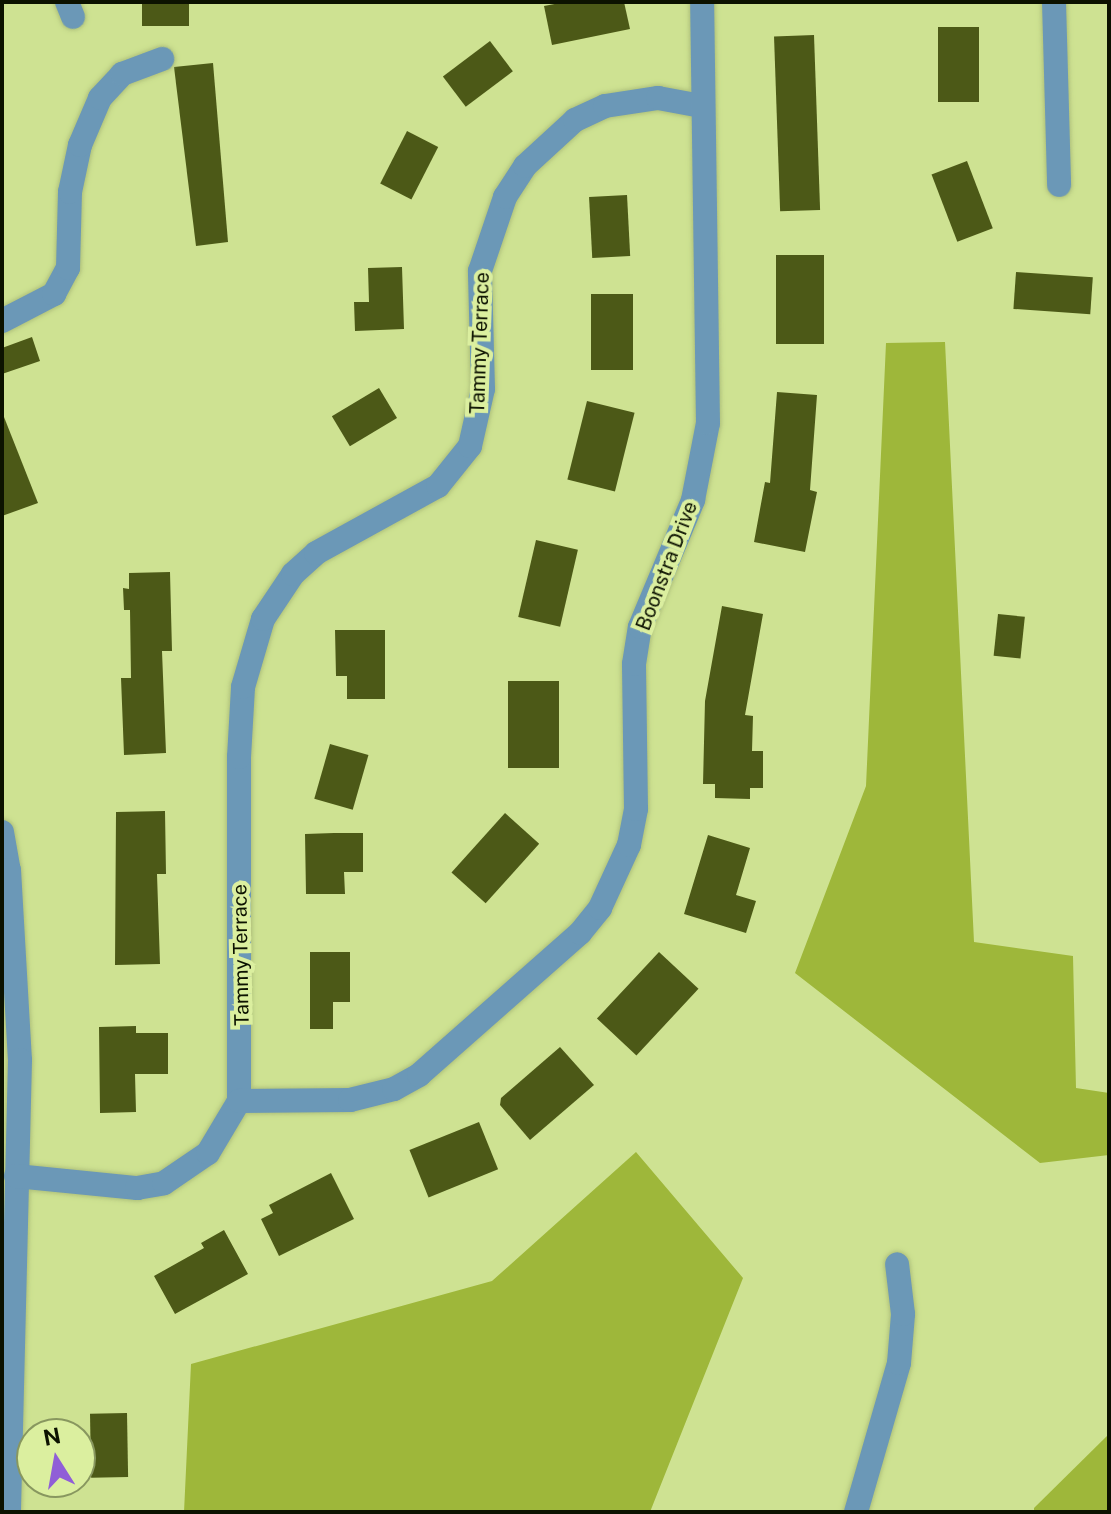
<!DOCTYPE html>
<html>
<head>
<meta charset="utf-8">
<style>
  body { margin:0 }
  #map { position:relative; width:1111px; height:1514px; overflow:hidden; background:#cee292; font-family:"Public Sans",sans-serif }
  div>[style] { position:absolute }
  .forest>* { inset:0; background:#9eb73a }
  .building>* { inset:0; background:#4c5917; transform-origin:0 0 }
  .roads { filter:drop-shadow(0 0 2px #afc17b) drop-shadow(0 0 2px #afc17b) }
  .minor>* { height:24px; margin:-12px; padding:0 12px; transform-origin:12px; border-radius:12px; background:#6b98b7 }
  span { translate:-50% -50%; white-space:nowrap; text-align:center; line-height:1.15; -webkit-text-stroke:8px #dbef9f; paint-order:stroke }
  .street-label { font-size:20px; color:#0c1200 }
  .frame { position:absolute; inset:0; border:4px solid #0c1200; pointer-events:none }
  .north { position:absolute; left:16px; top:1418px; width:80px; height:80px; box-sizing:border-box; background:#dbef9f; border:2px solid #88975f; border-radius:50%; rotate:349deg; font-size:22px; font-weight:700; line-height:32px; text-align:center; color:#0c1200 }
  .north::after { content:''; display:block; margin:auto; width:28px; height:36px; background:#905ed7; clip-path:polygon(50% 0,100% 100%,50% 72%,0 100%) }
</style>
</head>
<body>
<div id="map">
  <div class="forest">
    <i style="clip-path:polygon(945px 342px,974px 942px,1073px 956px,1076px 1088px,1109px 1093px,1109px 1155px,1040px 1163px,795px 973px,866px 786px,886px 343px)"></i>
    <i style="clip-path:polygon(636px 1152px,743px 1278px,650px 1512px,184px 1512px,191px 1364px,492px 1281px)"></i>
    <i style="clip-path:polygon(1109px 1434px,1109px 1512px,1034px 1512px,1034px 1508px)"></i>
  </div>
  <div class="building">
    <i style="left:142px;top:2px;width:47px;height:24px"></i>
    <i style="clip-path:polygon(565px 2px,624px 2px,630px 29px,552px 45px,544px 6px)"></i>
    <i style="left:938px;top:27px;width:41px;height:75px"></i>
    <i style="left:814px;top:35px;width:175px;height:40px;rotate:88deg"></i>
    <i style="left:490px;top:41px;width:38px;height:59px;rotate:53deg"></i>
    <i style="clip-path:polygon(213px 63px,228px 242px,196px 246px,174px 67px)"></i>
    <i style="left:407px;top:131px;width:35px;height:59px;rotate:27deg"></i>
    <i style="left:967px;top:161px;width:72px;height:38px;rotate:69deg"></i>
    <i style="left:627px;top:195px;width:61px;height:38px;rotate:87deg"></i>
    <i style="left:776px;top:255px;width:48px;height:89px"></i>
    <i style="clip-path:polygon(402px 267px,404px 329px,355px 331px,354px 302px,369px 302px,368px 268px)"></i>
    <i style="left:1016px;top:272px;width:77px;height:37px;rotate:4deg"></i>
    <i style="left:591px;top:294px;width:42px;height:76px"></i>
    <i style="clip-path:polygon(32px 337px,40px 361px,2px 374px,2px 348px)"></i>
    <i style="left:379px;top:388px;width:35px;height:55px;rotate:59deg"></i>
    <i style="clip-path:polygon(777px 392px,817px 395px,810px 490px,817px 492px,805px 552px,754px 542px,765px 482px,770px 483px)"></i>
    <i style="left:587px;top:401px;width:49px;height:81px;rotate:14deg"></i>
    <i style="clip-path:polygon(2px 412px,38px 503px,2px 516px)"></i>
    <i style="left:536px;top:540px;width:43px;height:79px;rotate:13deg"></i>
    <i style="clip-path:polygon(170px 572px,172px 651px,162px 651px,166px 753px,124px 755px,121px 678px,131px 678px,130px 610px,124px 610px,123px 588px,129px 589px,129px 573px)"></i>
    <i style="clip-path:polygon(722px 606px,763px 614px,745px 715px,753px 716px,752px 751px,763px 751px,763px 788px,750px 788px,750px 799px,715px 798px,715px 784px,703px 784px,705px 701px)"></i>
    <i style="left:998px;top:614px;width:27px;height:42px;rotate:6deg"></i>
    <i style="clip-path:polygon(335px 630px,385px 630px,385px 699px,347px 699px,347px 676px,336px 676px)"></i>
    <i style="left:508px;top:681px;width:51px;height:87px"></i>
    <i style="left:330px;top:744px;width:40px;height:57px;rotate:16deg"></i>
    <i style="clip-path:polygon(165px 811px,166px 874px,157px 874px,160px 964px,115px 965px,116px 812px)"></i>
    <i style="left:505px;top:813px;width:46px;height:80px;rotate:42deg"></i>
    <i style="clip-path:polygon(334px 833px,363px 833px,363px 872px,344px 872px,345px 894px,306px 894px,305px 834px)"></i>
    <i style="clip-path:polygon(708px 835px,750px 848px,736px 895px,756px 901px,746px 933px,684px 914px)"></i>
    <i style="clip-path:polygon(310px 952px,350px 952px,350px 1002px,333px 1002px,333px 1029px,310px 1029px)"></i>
    <i style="left:659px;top:952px;width:54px;height:91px;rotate:43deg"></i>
    <i style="clip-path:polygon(136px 1026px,136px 1033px,168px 1033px,168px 1074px,135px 1074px,136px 1112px,100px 1113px,99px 1027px)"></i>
    <i style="clip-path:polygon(560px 1047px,594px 1085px,530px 1140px,500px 1105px,501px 1098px)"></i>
    <i style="left:479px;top:1122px;width:51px;height:75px;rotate:68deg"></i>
    <i style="clip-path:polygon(331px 1173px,354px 1219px,279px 1256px,261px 1219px,273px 1213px,269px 1205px)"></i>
    <i style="clip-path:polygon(224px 1230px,248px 1274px,175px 1314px,154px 1276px,204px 1248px,201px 1243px)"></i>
    <i style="left:127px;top:1413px;width:64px;height:37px;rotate:89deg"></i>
  </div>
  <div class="roads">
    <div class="minor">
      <i style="left:67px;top:2px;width:16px;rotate:68deg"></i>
      <i style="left:1054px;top:2px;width:183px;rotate:88.4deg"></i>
      <i style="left:2px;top:321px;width:59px;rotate:-27.4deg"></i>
      <i style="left:54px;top:294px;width:30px;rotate:-62deg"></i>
      <i style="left:68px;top:268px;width:76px;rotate:-88.5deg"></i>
      <i style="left:70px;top:192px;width:48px;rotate:-78deg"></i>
      <i style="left:80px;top:145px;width:51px;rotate:-66.9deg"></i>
      <i style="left:100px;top:98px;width:33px;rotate:-47deg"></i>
      <i style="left:122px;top:74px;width:43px;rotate:-20.6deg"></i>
      <i style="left:2px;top:832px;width:39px;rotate:80deg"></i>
      <i style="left:9px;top:870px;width:190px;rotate:86.7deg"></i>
      <i style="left:20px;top:1060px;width:452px;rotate:91.4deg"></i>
      <i style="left:239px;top:1101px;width:344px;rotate:-90deg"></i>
      <i style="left:239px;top:757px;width:70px;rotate:-86.7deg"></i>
      <i style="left:243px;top:687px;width:71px;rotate:-73.6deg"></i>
      <i style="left:263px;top:619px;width:54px;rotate:-56.3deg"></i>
      <i style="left:293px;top:574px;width:31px;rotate:-42deg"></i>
      <i style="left:316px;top:553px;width:139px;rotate:-28.8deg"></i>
      <i style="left:438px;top:486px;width:51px;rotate:-51.3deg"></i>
      <i style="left:470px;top:446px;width:58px;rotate:-77.2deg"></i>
      <i style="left:483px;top:389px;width:118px;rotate:-91.5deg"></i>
      <i style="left:480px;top:271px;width:78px;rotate:-71.3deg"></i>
      <i style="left:505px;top:197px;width:37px;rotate:-57deg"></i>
      <i style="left:525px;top:166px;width:68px;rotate:-42.6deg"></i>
      <i style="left:575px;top:120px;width:33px;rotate:-25deg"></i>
      <i style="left:605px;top:106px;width:54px;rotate:-8.6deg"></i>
      <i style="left:658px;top:98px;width:44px;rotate:10.5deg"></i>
      <i style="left:16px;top:1176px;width:122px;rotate:5.7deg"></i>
      <i style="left:137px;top:1188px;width:27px;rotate:-10deg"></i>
      <i style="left:164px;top:1183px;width:53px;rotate:-34.3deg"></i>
      <i style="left:208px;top:1153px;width:61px;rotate:-59.2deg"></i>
      <i style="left:239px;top:1101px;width:111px;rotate:-0.5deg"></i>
      <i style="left:350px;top:1100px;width:45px;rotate:-14deg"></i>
      <i style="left:394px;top:1089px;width:29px;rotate:-29deg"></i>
      <i style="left:419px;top:1075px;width:215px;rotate:-41.4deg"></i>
      <i style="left:580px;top:933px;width:32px;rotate:-51deg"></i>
      <i style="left:600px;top:908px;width:69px;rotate:-65.3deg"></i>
      <i style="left:629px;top:845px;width:37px;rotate:-79deg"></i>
      <i style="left:636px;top:809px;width:145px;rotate:-90.8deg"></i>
      <i style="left:634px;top:664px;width:37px;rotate:-81deg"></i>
      <i style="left:640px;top:627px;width:138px;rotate:-67.3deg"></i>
      <i style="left:693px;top:500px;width:78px;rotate:-79deg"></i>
      <i style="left:708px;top:423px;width:421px;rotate:-90.8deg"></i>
      <i style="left:856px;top:1512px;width:155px;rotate:-73.9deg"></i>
      <i style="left:899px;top:1363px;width:49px;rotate:-85.3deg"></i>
      <i style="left:903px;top:1314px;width:50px;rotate:-96.8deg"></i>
    </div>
  </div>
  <div class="street-label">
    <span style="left:480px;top:343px;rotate:-88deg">Tammy Terrace</span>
    <span style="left:667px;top:566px;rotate:-69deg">Boonstra Drive</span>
    <span style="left:241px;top:955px;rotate:-91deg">Tammy Terrace</span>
  </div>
  <div class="frame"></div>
  <div class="north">N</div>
</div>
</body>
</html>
